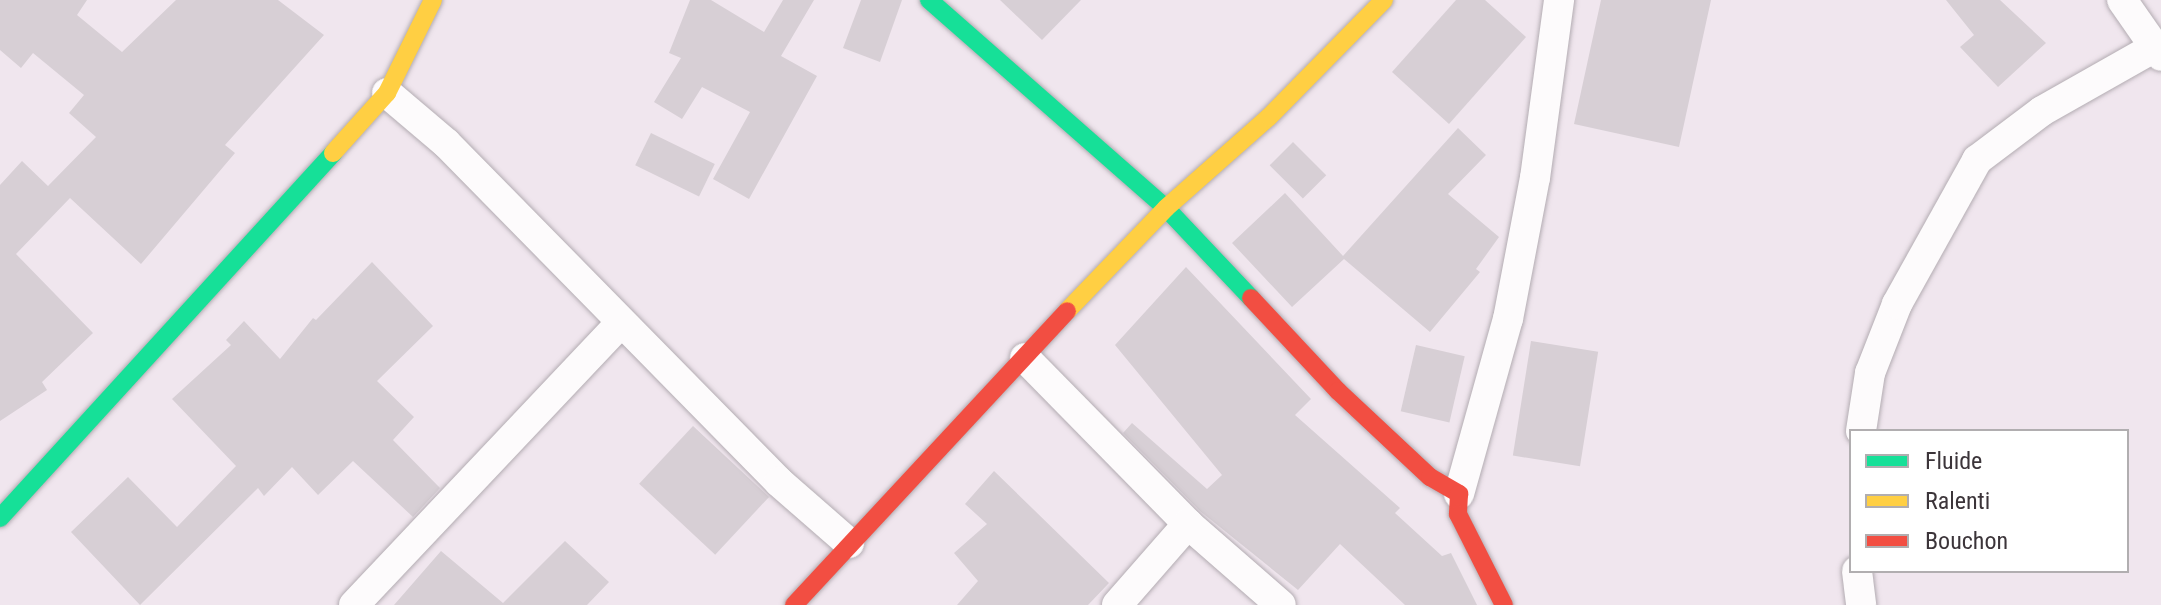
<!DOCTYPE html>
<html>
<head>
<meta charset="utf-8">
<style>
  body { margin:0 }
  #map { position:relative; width:2161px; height:605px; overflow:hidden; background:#f0e6ee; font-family:"Roboto Condensed",sans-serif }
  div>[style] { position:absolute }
  .building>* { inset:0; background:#d7cfd5; transform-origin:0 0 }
  .roads { filter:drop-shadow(0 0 2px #b3acb2) drop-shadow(0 0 2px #b3acb2) }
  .street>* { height:30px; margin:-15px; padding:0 15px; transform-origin:15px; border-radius:15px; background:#fdfbfc }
  .fast>* { height:18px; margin:-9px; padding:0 9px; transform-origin:9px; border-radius:9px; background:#16e098 }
  .slow>* { height:18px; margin:-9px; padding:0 9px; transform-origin:9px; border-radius:9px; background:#ffcf43 }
  .jam>* { height:18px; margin:-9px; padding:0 9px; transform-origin:9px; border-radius:9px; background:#f24e42 }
  span { translate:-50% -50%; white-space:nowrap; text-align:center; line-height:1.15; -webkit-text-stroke:7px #fff; paint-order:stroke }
  .legend { position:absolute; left:1849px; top:429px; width:280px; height:144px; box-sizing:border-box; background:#fff; border:2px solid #b1aeb0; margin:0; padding:10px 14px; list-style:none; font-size:24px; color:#3c353a }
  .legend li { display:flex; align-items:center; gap:16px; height:40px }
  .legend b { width:40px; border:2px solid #b1aeb0 }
</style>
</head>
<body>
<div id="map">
  <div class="building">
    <i style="clip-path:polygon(0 0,87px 0,77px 15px,122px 52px,176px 0,278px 0,324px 35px,225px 145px,235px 153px,141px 264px,70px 198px,16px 254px,93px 333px,42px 382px,47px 390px,0 421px,0 185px,22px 161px,48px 186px,96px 137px,69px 113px,84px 95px,33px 53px,21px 68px,0 50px)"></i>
    <i style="clip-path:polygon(690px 0,711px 0,764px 32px,783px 0,814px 0,781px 56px,817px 76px,749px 199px,713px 179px,750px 112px,702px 87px,682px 119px,654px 102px,681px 58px,669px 53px)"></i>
    <i style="clip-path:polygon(861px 0,902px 0,880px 62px,843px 48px)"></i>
    <i style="clip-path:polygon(1000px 0,1081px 0,1042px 40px)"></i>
    <i style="clip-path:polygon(1456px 0,1485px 0,1526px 37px,1449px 124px,1392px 72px)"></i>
    <i style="clip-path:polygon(1601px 0,1711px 0,1679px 147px,1574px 124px)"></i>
    <i style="clip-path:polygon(1946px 0,2000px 0,2046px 43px,1998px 87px,1960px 47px,1974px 35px)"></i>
    <i style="clip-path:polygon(1458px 128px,1486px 155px,1448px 194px,1499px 237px,1476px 269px,1480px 272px,1430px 332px,1344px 259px,1292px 307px,1232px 243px,1285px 193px,1343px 256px)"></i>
    <i style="left:651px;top:133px;width:71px;height:36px;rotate:26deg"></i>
    <i style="left:1293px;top:142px;width:47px;height:33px;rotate:45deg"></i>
    <i style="clip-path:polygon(372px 262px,433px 326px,377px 381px,414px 417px,393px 440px,440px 488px,413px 517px,353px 461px,318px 495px,292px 467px,264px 496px,258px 488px,140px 605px,71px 532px,128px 477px,177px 527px,236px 466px,172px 399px,231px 345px,226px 340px,244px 321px,280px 359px,313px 318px,316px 320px)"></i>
    <i style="clip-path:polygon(1186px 267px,1311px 399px,1295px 415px,1400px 508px,1395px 513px,1442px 556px,1451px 553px,1477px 605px,1405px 605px,1340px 544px,1298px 590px,1200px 511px,1123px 433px,1132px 423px,1207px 489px,1222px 475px,1115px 345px)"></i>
    <i style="left:1531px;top:341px;width:68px;height:116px;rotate:9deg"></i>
    <i style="left:1416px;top:345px;width:50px;height:68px;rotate:13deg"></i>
    <i style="left:693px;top:426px;width:104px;height:79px;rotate:43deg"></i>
    <i style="clip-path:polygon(994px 471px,1109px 583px,1088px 605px,957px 605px,978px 581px,954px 553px,987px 524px,965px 504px)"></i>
    <i style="clip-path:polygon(565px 541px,609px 582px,587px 605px,394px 605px,441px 551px,503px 603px)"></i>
  </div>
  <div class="roads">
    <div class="street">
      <i style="left:2122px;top:0;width:68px;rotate:55.1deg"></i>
      <i style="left:387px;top:93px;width:77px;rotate:40.3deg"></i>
      <i style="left:446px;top:143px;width:475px;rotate:45.5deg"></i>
      <i style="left:779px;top:482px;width:93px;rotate:41.1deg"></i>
      <i style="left:1025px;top:358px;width:233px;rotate:45.5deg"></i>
      <i style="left:1188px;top:524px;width:123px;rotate:41.1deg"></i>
      <i style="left:1861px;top:431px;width:59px;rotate:-81.2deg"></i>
      <i style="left:1870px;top:373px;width:74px;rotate:-68.6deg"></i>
      <i style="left:1897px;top:304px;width:165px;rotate:-60.9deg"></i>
      <i style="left:1977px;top:160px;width:81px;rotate:-37deg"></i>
      <i style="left:2042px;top:111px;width:130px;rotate:-29.5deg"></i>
      <i style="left:1459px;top:494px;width:182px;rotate:-74.4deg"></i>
      <i style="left:1508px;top:319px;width:144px;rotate:-79.2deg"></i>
      <i style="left:1535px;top:178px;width:180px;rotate:-82.3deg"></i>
      <i style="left:1857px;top:571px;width:34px;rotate:83deg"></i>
      <i style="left:354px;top:605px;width:387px;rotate:-46.6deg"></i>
      <i style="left:1117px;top:605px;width:108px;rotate:-48.8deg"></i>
    </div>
    <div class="fast">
      <i style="left:929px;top:0;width:315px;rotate:41.3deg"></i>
      <i style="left:1166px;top:208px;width:124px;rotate:46.6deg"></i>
      <i style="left:0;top:518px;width:494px;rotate:-47.6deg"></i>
    </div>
    <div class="slow">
      <i style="left:333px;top:153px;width:81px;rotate:-48deg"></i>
      <i style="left:387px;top:93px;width:104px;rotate:-63.7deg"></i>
      <i style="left:1067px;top:311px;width:143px;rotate:-46.1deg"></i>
      <i style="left:1166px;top:208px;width:137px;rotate:-41.5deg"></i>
      <i style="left:1269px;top:117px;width:164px;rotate:-45.5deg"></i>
    </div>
    <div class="jam">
      <i style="left:1251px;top:298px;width:127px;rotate:46.9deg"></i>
      <i style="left:1338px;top:391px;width:126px;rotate:43.1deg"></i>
      <i style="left:1430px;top:477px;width:34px;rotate:30deg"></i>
      <i style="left:1459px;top:494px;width:20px;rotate:93deg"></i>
      <i style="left:1458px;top:514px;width:102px;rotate:63.2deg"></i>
      <i style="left:794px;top:605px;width:401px;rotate:-47.1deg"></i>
    </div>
  </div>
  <ul class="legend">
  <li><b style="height:10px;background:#16e098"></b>Fluide</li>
  <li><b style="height:10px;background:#ffcf43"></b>Ralenti</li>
  <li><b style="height:10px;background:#f24e42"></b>Bouchon</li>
  </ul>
</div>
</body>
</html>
